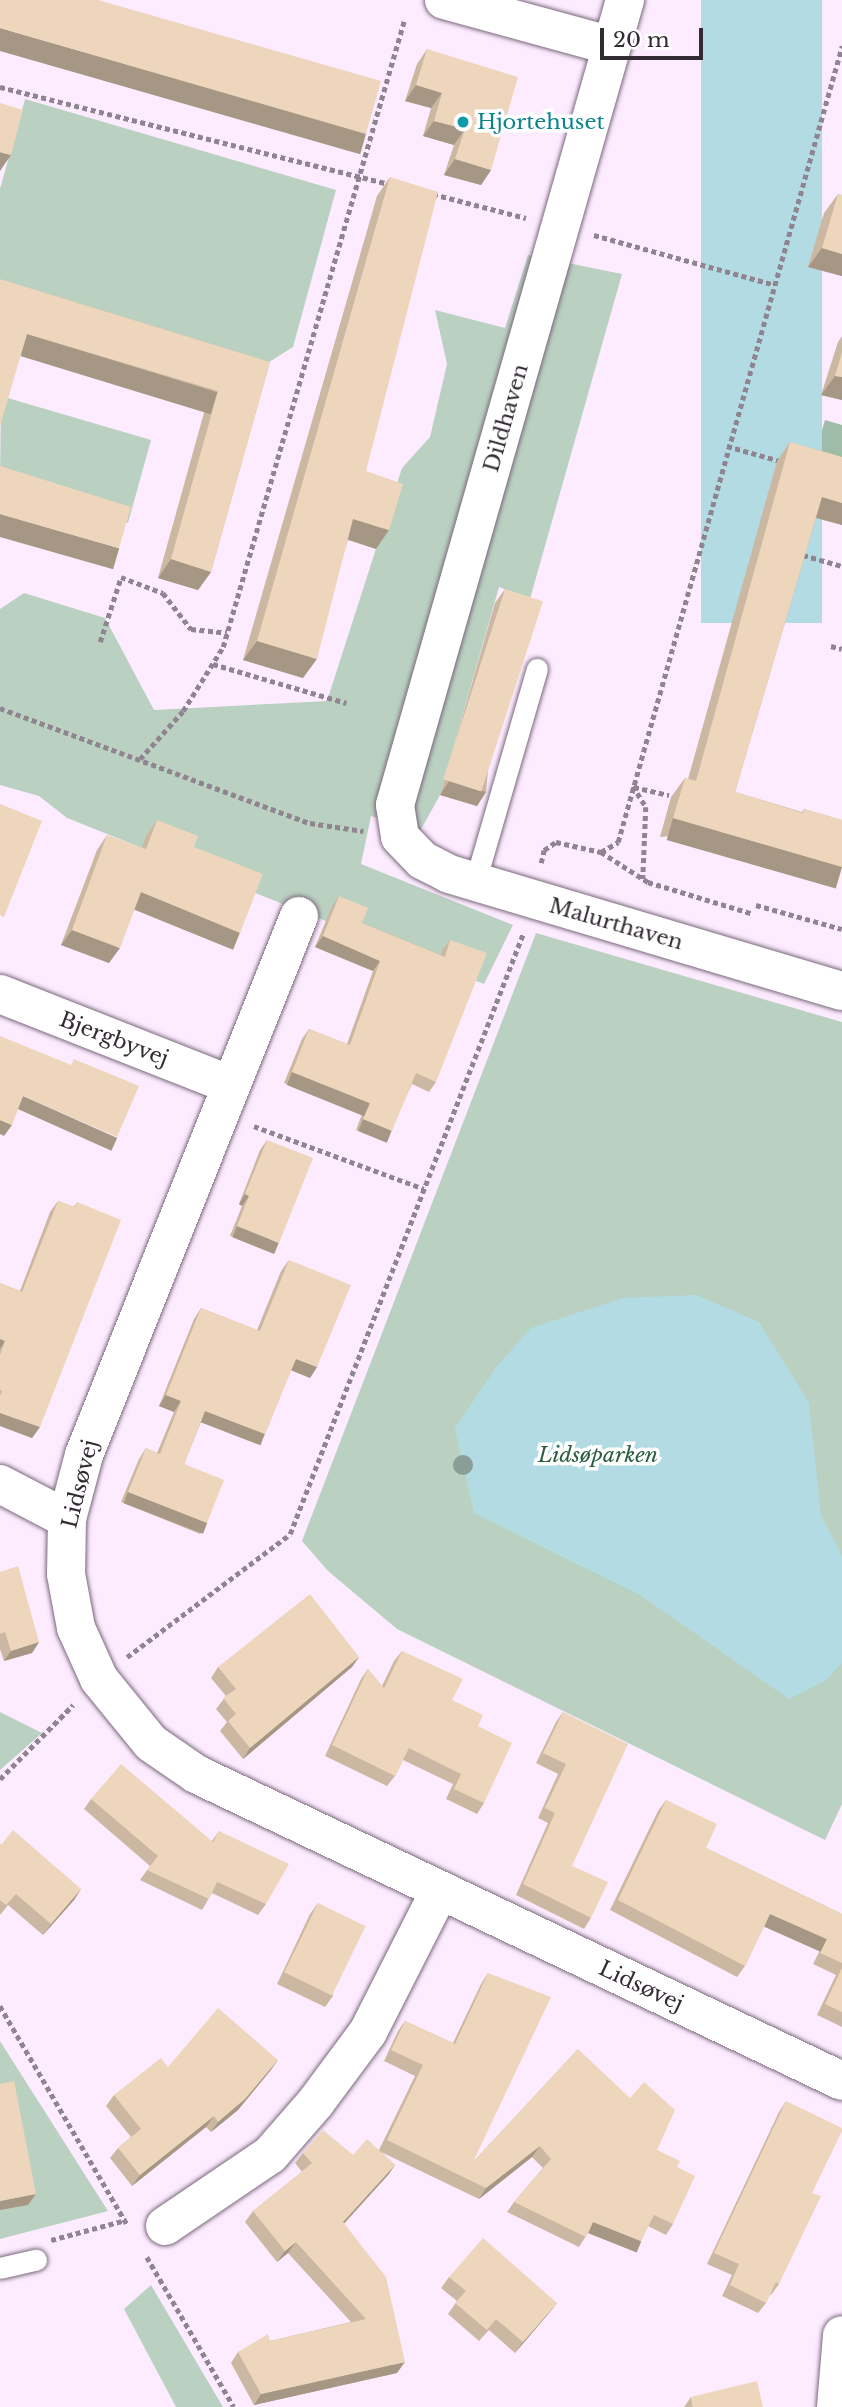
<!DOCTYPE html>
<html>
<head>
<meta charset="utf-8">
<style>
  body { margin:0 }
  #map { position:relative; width:842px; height:2407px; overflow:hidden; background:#fdecff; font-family:"Libre Baskerville",serif }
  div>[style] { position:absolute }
  .green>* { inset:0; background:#bad1c2 }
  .forest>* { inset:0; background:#9ebca8 }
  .water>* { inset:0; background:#b3dbe3; transform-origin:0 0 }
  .path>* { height:4.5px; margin-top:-2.25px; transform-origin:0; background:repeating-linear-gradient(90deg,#908491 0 5px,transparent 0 8.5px) }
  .roads { filter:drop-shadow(0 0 2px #7a687c) drop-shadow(0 0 2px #7a687c) }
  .service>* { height:21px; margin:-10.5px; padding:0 10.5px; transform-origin:10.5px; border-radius:10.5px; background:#fff }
  .minor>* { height:38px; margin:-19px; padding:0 19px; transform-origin:19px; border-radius:19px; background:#fff }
  .trees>* { width:20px; height:20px; margin:-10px; border-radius:50%; background:#8a9d96 }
  .wall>* { inset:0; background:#ccb8a2 }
  .shaded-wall>* { inset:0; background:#a69684; transform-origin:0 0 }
  .building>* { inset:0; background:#edd6bc; transform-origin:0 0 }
  .dots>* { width:19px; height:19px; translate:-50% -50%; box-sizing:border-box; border:4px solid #fff; border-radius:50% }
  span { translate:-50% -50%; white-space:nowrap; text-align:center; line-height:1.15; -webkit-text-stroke:7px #fff; paint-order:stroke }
  .culture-label { font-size:21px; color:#0d838f }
  .left { translate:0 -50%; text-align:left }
  .street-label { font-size:21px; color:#332b33 }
  .park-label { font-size:21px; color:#2b5d40; font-style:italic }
  .scale { position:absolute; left:600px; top:28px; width:103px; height:32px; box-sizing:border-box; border:4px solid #332b33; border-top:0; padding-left:9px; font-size:21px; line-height:24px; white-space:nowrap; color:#332b33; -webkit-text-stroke:5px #fff; paint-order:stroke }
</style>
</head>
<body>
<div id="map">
  <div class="green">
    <i style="clip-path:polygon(25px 99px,336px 190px,293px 347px,266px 364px,0 290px,0 189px)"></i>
    <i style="clip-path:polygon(528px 255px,622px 274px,530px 599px,499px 587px,440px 795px,419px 833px,371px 816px,361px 864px,513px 925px,484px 984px,67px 818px,39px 796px,0 785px,0 609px,24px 593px,105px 618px,154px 710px,327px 701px,402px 468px,430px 437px,447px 364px,435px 310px,505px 328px)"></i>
    <i style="clip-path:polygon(1px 396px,151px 440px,128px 523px,0 484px)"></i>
    <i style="clip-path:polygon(536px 933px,842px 1022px,842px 1804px,825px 1840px,397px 1629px,328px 1571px,302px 1541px)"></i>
    <i style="clip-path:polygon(0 1712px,42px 1733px,0 1770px)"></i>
    <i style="clip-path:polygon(0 2041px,108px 2211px,0 2239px)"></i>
    <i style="clip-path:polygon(151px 2285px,223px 2407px,176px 2407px,124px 2309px)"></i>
  </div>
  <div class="forest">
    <i style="clip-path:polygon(825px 420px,842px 425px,842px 469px,813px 461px)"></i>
  </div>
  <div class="water">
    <i style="left:701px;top:0;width:121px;height:623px"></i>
    <i style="clip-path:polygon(696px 1295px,759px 1322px,809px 1403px,821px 1516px,842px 1556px,842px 1663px,826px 1680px,789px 1699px,640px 1595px,474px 1513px,463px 1465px,455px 1428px,497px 1366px,531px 1328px,623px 1298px)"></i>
  </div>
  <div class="path">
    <i style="left:0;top:87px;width:402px;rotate:14deg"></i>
    <i style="left:433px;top:194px;width:96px;rotate:14.5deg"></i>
    <i style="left:594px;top:235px;width:185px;rotate:15.4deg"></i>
    <i style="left:727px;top:446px;width:55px;rotate:15.8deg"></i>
    <i style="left:803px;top:555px;width:41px;rotate:15.8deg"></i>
    <i style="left:100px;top:642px;width:68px;rotate:-72.1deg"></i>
    <i style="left:121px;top:577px;width:45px;rotate:20.9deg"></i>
    <i style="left:163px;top:593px;width:46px;rotate:52.1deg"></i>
    <i style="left:191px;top:629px;width:36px;rotate:6deg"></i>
    <i style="left:831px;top:646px;width:11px;rotate:15deg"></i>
    <i style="left:213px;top:664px;width:139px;rotate:16.3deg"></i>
    <i style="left:0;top:708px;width:331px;rotate:20.4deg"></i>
    <i style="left:310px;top:823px;width:54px;rotate:8.6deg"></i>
    <i style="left:140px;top:759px;width:64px;rotate:-48.1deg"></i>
    <i style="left:183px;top:711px;width:75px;rotate:-58deg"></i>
    <i style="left:223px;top:647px;width:652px;rotate:-73.87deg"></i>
    <i style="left:633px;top:786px;width:25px;rotate:58deg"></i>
    <i style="left:646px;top:807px;width:72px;rotate:92.4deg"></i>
    <i style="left:634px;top:787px;width:36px;rotate:13deg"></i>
    <i style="left:601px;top:852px;width:56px;rotate:32.6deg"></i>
    <i style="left:648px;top:882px;width:110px;rotate:16.9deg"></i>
    <i style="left:541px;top:863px;width:13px;rotate:-77deg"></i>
    <i style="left:544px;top:850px;width:14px;rotate:-34deg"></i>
    <i style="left:556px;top:842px;width:46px;rotate:12.5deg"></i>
    <i style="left:601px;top:852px;width:20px;rotate:-30deg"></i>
    <i style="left:618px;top:842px;width:827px;rotate:-74.28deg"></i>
    <i style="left:756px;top:905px;width:89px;rotate:15.6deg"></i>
    <i style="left:254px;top:1126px;width:181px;rotate:20.3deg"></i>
    <i style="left:127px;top:1657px;width:204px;rotate:-37deg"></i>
    <i style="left:290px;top:1534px;width:644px;rotate:-68.78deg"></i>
    <i style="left:0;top:1779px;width:104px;rotate:-45.4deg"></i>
    <i style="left:0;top:2006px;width:255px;rotate:59.8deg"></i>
    <i style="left:51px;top:2240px;width:78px;rotate:-14.9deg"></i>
    <i style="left:147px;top:2257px;width:173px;rotate:59.9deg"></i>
  </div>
  <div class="roads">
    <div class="service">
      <i style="left:475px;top:882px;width:222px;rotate:-73.8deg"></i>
      <i style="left:0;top:2268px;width:37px;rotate:-13deg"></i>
    </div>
    <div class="minor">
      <i style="left:444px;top:0;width:174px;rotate:15.3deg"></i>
      <i style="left:625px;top:0;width:837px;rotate:105.95deg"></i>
      <i style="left:395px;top:805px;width:32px;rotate:81deg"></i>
      <i style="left:400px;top:837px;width:32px;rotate:46deg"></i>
      <i style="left:422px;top:860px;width:30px;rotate:27deg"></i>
      <i style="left:449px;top:874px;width:410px;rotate:16.6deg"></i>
      <i style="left:299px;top:916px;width:580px;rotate:111.75deg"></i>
      <i style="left:84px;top:1455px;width:66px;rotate:104.9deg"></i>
      <i style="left:67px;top:1519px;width:55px;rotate:91deg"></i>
      <i style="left:66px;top:1574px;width:55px;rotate:79.5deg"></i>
      <i style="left:76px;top:1628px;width:56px;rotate:65.7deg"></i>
      <i style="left:99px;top:1679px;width:82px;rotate:50.9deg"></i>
      <i style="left:151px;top:1743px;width:55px;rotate:34.6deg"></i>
      <i style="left:196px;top:1774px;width:715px;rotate:25.42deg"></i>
      <i style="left:0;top:994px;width:246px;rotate:21.5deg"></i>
      <i style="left:0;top:1484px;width:76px;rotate:27.6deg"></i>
      <i style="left:165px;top:2226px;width:127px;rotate:-34.1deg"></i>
      <i style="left:270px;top:2155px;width:70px;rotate:-49deg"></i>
      <i style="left:316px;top:2102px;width:87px;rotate:-53.4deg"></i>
      <i style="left:368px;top:2032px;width:159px;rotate:-63.1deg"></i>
      <i style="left:836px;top:2407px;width:72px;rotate:-85.2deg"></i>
    </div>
  </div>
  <div class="trees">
    <i style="left:463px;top:1465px"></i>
  </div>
  <div class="wall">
    <i style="clip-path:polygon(427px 49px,491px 170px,481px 185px,444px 175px,454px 145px,423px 136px,431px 108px,405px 101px,417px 64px)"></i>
    <i style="clip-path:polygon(390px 177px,366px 471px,376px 549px,348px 540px,303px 678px,243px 660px,377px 196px)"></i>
    <i style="clip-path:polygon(838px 194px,842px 195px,842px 276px,808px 267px,824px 213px)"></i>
    <i style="clip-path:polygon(0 279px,270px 362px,211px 572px,198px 590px,158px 578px,205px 409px,21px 355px)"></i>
    <i style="clip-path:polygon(842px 336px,842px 400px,821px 395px,838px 342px)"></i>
    <i style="clip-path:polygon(790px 442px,842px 457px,842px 525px,816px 518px,735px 792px,802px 812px,804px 809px,842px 820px,660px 837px,671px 797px,685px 778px,688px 779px,777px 461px)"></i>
    <i style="clip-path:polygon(505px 589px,486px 792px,477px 806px,440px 795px,495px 603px)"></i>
    <i style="clip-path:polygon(157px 820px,194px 847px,229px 948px,134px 909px,109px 963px,61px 945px,97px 850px,107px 835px,142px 848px,146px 836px)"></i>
    <i style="clip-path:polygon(339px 896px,362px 923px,441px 955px,442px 950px,450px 940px,436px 1082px,429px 1092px,412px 1084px,385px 1142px,356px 1130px,362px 1114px,284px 1083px,302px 1039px,309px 1029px,347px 1044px,373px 971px,315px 947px,332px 906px)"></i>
    <i style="clip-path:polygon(267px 1140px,272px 1253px,230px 1236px,242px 1206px,239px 1204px,260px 1150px)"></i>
    <i style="clip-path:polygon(58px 1201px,74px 1207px,77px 1202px,40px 1427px,32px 1438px,0 1426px,0 1283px,20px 1291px,50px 1212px)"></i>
    <i style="clip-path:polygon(289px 1260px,317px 1367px,310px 1378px,291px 1370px,265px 1434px,257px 1444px,201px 1422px,184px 1464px,207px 1523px,200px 1534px,121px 1502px,139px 1459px,146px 1448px,157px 1453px,174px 1412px,159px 1406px,194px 1319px,201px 1308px,257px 1330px,281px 1271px)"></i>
    <i style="clip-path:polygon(0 1572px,39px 1642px,32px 1653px,4px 1661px,0 1649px)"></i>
    <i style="clip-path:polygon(402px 1651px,478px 1726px,484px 1803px,477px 1814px,446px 1799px,453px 1784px,403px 1760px,395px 1776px,387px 1786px,325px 1756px,361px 1679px,368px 1669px,382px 1686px,394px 1661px)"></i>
    <i style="clip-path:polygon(359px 1657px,352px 1667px,243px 1759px,220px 1731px,227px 1722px,216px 1709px,226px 1696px,211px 1678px,218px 1667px)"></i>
    <i style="clip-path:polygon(563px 1712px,572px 1866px,591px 1918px,584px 1929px,516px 1895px,548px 1823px,538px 1818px,558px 1774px,536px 1763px,556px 1722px)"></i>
    <i style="clip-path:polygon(91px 1799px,212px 1841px,219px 1831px,266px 1904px,258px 1915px,212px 1893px,202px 1910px,140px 1880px,150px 1866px,84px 1809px)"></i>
    <i style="clip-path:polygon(666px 1800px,706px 1848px,842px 1914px,842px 2027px,817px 2015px,836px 1975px,813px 1964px,820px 1950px,764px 1926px,745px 1966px,737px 1977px,610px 1910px,658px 1811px)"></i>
    <i style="clip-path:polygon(0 1844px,81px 1889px,74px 1900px,43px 1935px,8px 1905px,0 1915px)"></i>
    <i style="clip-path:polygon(318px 1903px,333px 1996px,325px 2007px,277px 1984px,310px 1914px)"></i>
    <i style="clip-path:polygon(488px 1973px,473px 2162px,578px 2049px,657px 2150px,677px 2167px,673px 2224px,666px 2235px,648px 2226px,641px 2241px,634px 2251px,588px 2233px,579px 2247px,507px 2212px,514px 2202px,543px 2168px,532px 2157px,479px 2199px,381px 2152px,395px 2165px,388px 2175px,344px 2224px,397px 2373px,254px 2405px,231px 2363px,238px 2352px,270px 2341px,351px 2322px,288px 2253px,277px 2262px,245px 2222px,253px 2211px,302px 2172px,295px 2163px,303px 2153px,353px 2155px,379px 2150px,415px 2076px,384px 2061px,398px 2031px,405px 2021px,453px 2043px,481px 1984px)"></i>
    <i style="clip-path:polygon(278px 2060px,270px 2071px,238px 2110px,211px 2132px,206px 2127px,132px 2186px,110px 2158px,118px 2148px,131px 2137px,106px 2106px,114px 2095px,168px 2067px)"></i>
    <i style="clip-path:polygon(786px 2101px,812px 2193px,779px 2284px,771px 2295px,770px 2294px,766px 2303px,758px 2313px,722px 2296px,732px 2275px,707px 2264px,779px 2112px)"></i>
    <i style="clip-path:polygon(449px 2277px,557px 2303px,549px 2313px,515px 2353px,489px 2330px,479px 2341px,448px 2314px,457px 2301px,441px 2288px)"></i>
    <i style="clip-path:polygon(691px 2397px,693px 2407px,684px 2407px)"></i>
  </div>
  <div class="shaded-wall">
    <i style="left:0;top:28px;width:381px;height:22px;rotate:16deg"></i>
    <i style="clip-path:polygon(416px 85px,442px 93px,431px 108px,405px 101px)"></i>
    <i style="clip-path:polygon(434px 121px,465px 129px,454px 145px,423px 136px)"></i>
    <i style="clip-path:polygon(0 152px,11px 155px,0 171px)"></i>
    <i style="clip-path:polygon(455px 159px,491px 170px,481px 185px,444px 175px)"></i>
    <i style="clip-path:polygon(822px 248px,842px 254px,842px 276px,808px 267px)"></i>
    <i style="left:27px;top:334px;width:199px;height:23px;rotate:17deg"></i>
    <i style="clip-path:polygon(835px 376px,842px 377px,842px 400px,821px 395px)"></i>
    <i style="clip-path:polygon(822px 497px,842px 503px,842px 525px,809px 516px)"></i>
    <i style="left:0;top:514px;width:124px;height:22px;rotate:16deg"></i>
    <i style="clip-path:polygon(353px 519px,389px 530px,376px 549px,340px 537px)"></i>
    <i style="clip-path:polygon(171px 559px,211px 572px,198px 590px,158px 578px)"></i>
    <i style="clip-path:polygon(257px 641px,317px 659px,303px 678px,243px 660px)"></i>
    <i style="clip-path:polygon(449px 781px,486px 792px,477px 806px,440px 795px)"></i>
    <i style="left:673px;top:818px;width:176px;height:23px;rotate:16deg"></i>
    <i style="left:141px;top:892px;width:107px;height:19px;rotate:22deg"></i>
    <i style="clip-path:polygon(72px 930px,120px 948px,109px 963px,61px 945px)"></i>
    <i style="clip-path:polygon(323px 936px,380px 961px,373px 971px,315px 947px)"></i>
    <i style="left:292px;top:1072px;width:84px;height:14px;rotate:22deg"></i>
    <i style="left:23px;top:1096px;width:103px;height:14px;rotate:24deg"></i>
    <i style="left:363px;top:1119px;width:31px;height:13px;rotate:22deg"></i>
    <i style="clip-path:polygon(0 1120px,12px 1125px,4px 1136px,0 1134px)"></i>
    <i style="clip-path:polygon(245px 1194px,249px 1196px,242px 1206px,239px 1204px)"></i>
    <i style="left:237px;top:1226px;width:45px;height:12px;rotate:22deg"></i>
    <i style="clip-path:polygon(0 1339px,5px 1341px,0 1349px)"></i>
    <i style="clip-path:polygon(296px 1359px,317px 1367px,310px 1378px,288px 1369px)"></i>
    <i style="clip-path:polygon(166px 1395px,181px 1401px,174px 1412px,159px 1406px)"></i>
    <i style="left:205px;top:1411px;width:64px;height:12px;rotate:21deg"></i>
    <i style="clip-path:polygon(0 1413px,40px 1427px,32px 1438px,0 1426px)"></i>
    <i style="left:128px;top:1492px;width:85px;height:12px;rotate:21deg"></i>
    <i style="clip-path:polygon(39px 1642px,32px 1653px,4px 1661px,11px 1651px)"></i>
    <i style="clip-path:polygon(359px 1657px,352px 1667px,243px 1759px,250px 1748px)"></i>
    <i style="clip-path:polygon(81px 1889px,74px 1900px,43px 1935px,51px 1924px)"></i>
    <i style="left:770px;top:1914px;width:62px;height:14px;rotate:24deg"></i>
    <i style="clip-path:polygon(278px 2060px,270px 2071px,238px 2110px,211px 2132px,218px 2122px)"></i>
    <i style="clip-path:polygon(214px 2116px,206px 2127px,132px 2186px,140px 2175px)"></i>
    <i style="clip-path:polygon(540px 2146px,532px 2157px,479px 2199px,486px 2188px)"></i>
    <i style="clip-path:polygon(395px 2165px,388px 2175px,335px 2233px,343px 2222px)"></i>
    <i style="clip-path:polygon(36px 2194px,28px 2205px,0 2210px,0 2201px)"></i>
    <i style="left:593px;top:2222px;width:52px;height:12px;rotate:22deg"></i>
    <i style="clip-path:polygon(296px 2242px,288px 2253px,277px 2262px,285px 2251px)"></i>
    <i style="clip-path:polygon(557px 2303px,549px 2313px,515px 2353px,523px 2342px)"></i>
    <i style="clip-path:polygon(405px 2362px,397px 2373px,254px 2405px,261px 2394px)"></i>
  </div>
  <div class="building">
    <i style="clip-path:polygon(0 0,98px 0,381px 81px,366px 134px,0 28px)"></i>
    <i style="clip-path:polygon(427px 49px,518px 77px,491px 170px,455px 159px,465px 129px,434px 121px,442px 93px,416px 85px)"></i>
    <i style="clip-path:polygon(0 103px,23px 110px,11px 155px,0 152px)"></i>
    <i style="clip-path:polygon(390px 177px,438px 192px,366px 471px,403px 484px,389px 530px,353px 519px,317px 659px,257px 641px)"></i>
    <i style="clip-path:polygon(838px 194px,842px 195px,842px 254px,822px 248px)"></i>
    <i style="clip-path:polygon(0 279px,270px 362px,211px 572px,171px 559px,218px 391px,27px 334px,0 426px)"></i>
    <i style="clip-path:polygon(842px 352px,842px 377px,835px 376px)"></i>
    <i style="clip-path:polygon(790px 442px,842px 457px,842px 503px,822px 497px,735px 792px,803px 813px,804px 809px,842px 820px,842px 867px,673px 818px,685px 778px,696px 781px)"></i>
    <i style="clip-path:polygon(0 466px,131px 507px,119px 548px,0 514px)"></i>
    <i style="left:505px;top:589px;width:40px;height:200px;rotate:18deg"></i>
    <i style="clip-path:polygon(0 804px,42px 821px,4px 917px,0 915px)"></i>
    <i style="clip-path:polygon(157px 820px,198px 836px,194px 847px,263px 874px,240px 933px,141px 892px,120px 948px,72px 930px,107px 835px,146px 849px)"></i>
    <i style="clip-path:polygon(339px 896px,368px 908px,362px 923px,445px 957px,450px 940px,487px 953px,436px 1082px,416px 1073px,392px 1131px,363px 1119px,370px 1103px,292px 1072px,309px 1029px,350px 1045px,380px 961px,323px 936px)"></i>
    <i style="clip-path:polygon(0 1036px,71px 1065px,74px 1059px,139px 1086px,117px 1137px,23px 1096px,12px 1125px,0 1120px)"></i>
    <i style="clip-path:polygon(267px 1140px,313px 1158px,279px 1243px,237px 1226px,249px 1196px,245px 1194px)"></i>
    <i style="clip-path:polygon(58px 1201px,75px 1207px,77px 1202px,121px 1220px,40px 1427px,0 1413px,0 1396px,2px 1391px,0 1390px,0 1355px,5px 1341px,0 1339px,0 1283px,22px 1292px)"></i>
    <i style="clip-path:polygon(289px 1260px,351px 1285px,317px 1367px,296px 1359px,265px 1434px,205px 1411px,184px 1464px,224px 1480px,207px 1523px,128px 1492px,146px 1448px,160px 1454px,181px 1401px,166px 1395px,201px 1308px,260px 1331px)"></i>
    <i style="clip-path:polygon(18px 1566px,39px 1642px,11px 1651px,5px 1632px,0 1634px,0 1572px)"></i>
    <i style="clip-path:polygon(310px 1594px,359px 1657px,250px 1748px,228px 1721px,236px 1714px,223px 1698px,236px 1689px,218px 1667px)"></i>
    <i style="clip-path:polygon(402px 1651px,463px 1679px,452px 1700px,483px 1715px,478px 1726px,512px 1743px,484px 1803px,454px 1789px,461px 1774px,409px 1748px,395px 1776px,332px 1745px,368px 1669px,384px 1688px)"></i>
    <i style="clip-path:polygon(563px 1712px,628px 1744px,572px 1866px,608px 1882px,591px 1918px,523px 1884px,555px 1813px,545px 1808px,566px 1764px,543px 1753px)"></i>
    <i style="clip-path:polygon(121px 1764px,213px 1842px,219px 1831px,289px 1864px,266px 1904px,217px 1882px,209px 1899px,147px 1870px,158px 1856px,91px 1799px)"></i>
    <i style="clip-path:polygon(666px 1800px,717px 1824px,706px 1848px,842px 1914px,842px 1963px,820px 1953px,827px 1939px,770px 1914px,745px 1966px,618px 1900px)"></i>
    <i style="clip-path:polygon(13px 1830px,81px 1889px,51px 1924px,16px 1894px,6px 1905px,0 1900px,0 1844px,1px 1845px)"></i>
    <i style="left:318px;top:1903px;width:53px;height:77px;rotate:26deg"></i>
    <i style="clip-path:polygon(842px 1968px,842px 2012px,825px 2004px)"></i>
    <i style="clip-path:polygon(488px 1973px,551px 1997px,473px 2162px,578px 2049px,630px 2098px,644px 2082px,675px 2110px,657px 2150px,680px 2161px,677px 2167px,695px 2176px,673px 2224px,654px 2215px,641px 2241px,593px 2222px,586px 2237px,514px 2202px,551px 2159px,540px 2146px,486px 2188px,387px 2140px,423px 2065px,391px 2050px,405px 2021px,455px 2044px)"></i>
    <i style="clip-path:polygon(218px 2008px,278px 2060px,245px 2099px,218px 2122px,214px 2116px,140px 2175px,118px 2148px,141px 2129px,114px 2095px,161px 2058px,168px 2067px)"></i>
    <i style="clip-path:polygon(14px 2081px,36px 2194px,0 2201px,0 2084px)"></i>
    <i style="clip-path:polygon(786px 2101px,842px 2128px,842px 2131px,812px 2193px,821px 2196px,779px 2284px,776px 2282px,766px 2303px,730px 2285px,739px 2264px,714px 2253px)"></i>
    <i style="clip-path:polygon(323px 2130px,353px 2155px,367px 2139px,395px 2165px,343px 2222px,386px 2277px,405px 2362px,261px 2394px,238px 2352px,268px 2334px,270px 2341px,366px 2319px,296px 2242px,285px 2251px,253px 2211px,312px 2163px,303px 2153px)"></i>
    <i style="clip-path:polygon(483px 2238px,557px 2303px,523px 2342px,496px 2319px,487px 2330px,455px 2303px,466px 2291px,449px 2277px)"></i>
    <i style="clip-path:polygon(757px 2381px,763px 2407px,693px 2407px,691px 2397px)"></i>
  </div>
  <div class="dots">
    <i style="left:463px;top:122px;background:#0f9aa8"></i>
  </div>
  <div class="culture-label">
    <span class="left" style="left:477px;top:122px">Hjortehuset</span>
  </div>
  <div class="street-label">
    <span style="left:506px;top:418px;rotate:-74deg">Dildhaven</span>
    <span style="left:616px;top:924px;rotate:16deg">Malurthaven</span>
    <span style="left:114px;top:1039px;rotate:21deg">Bjergbyvej</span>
    <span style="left:80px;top:1484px;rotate:-76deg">Lidsøvej</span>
    <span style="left:641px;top:1986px;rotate:25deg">Lidsøvej</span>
  </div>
  <div class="park-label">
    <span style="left:598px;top:1455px">Lidsøparken</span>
  </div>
  <div class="scale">20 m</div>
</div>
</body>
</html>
